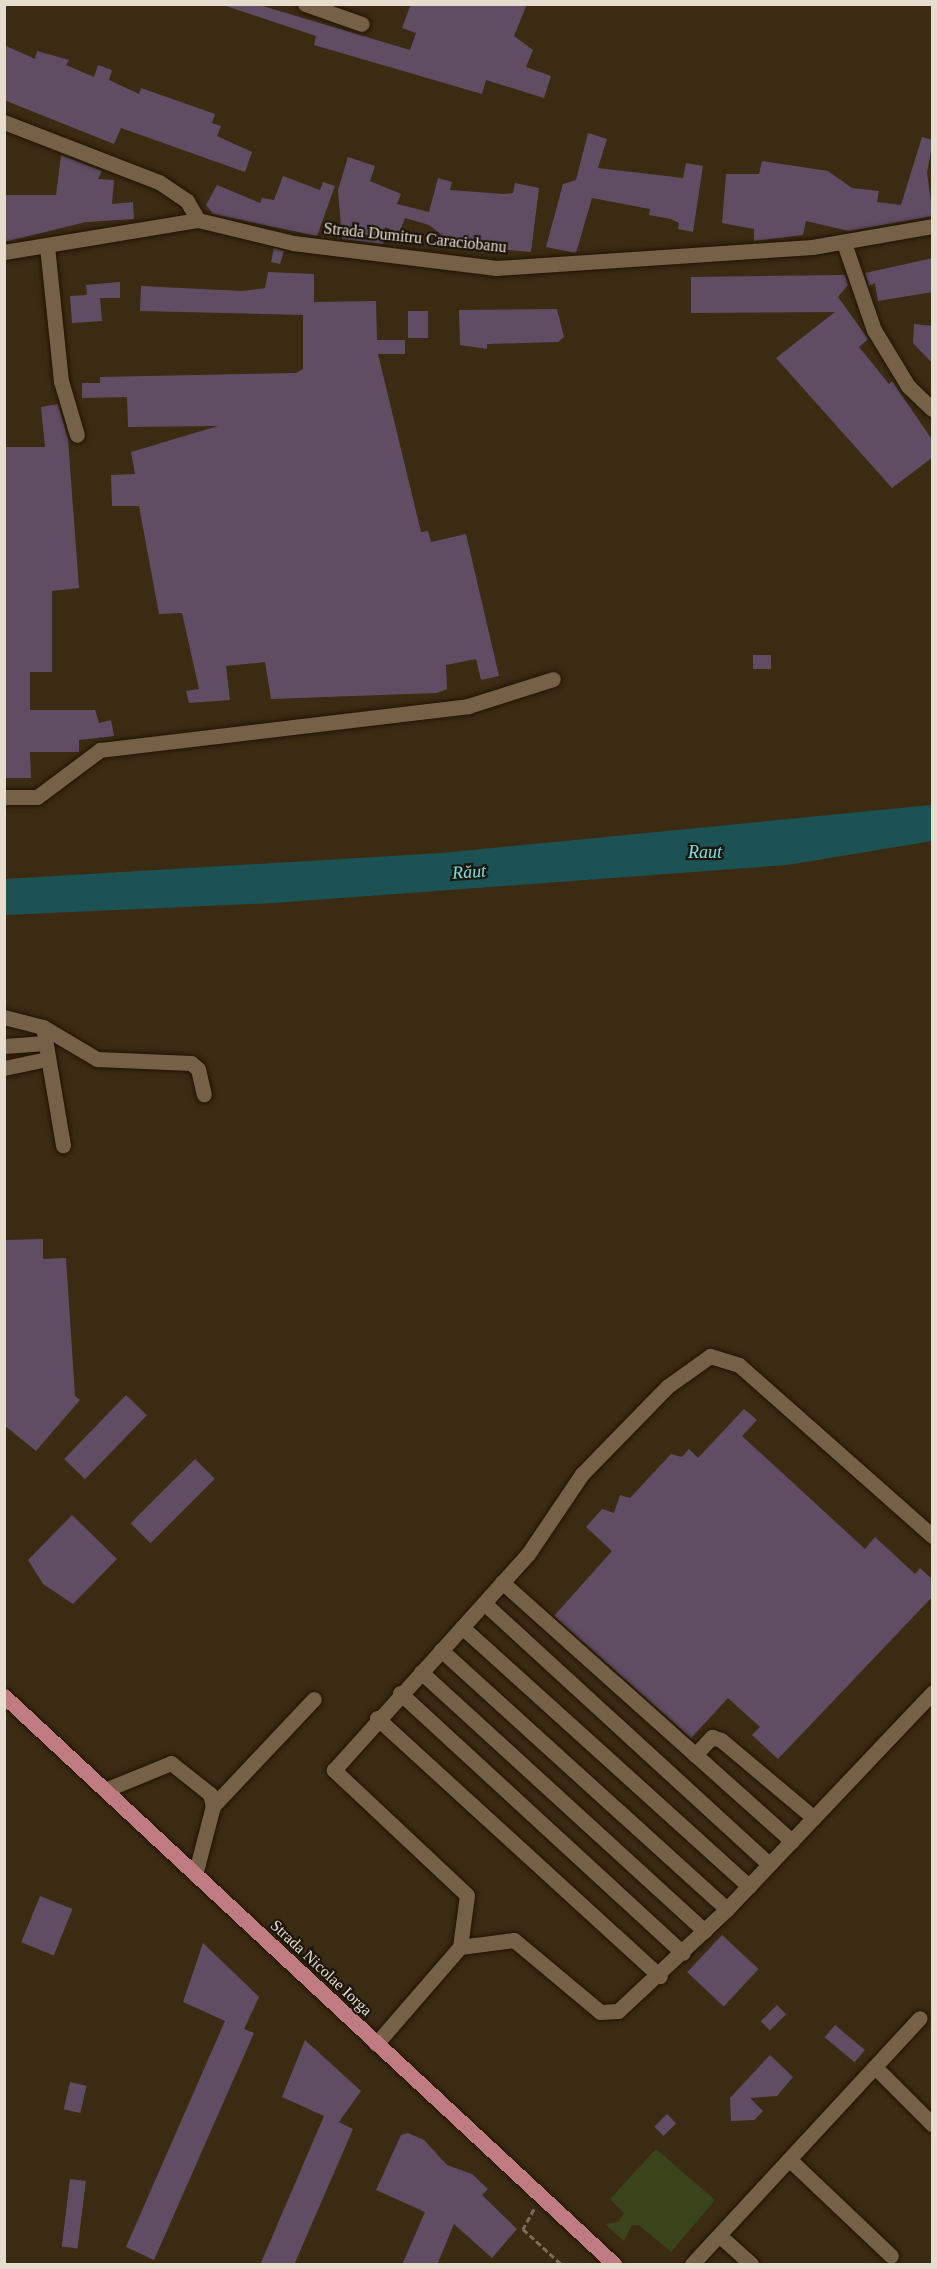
<!DOCTYPE html>
<html>
<head>
<meta charset="utf-8">
<style>
  body { margin:0 }
  #map { position:relative; width:937px; height:2269px; overflow:hidden; background:#3b2b13; font-family:"Times New Roman",serif }
  div>[style] { position:absolute }
  .green>* { inset:0; background:#39441b }
  .water>* { inset:0; background:#1c5254 }
  .building>* { inset:0; background:#604d64; transform-origin:0 0 }
  .path>* { height:3px; margin-top:-1.5px; transform-origin:0; background:repeating-linear-gradient(90deg,#7c6e59 0 6px,transparent 0 9px) }
  .roads { filter:drop-shadow(0 0 2px #221300) drop-shadow(0 0 2px #221300) }
  .minor>* { height:15px; margin:-7.5px; padding:0 7.5px; transform-origin:7.5px; border-radius:7.5px; background:#746148 }
  .major>* { height:15px; margin:-7.5px; padding:0 7.5px; transform-origin:7.5px; border-radius:7.5px; background:#c07a81 }
  span { translate:-50% -50%; white-space:nowrap; text-align:center; line-height:1.15; -webkit-text-stroke:4.5px #1c150b; paint-order:stroke }
  .street-label { font-size:16px; color:#e7ddce }
  .water-label { font-size:18px; color:#74e0e4; font-style:italic }
  .frame { position:absolute; inset:0; border:6px solid #e7ddce; pointer-events:none }
</style>
</head>
<body>
<div id="map">
  <div class="green">
    <i style="clip-path:polygon(656px 2149px,715px 2200px,671px 2252px,639px 2225px,632px 2225px,624px 2241px,605px 2224px,618px 2222px,624px 2213px,610px 2199px)"></i>
  </div>
  <div class="water">
    <i style="clip-path:polygon(932px 805px,932px 841px,787px 865px,274px 903px,5px 915px,5px 879px,441px 853px)"></i>
  </div>
  <div class="building">
    <i style="clip-path:polygon(220px 4px,256px 4px,410px 50px,416px 33px,402px 28px,411px 4px,527px 4px,514px 36px,533px 50px,526px 67px,551px 76px,544px 98px,486px 80px,482px 94px,314px 45px,316px 36px)"></i>
    <i style="clip-path:polygon(4px 45px,35px 59px,37px 51px,69px 60px,66px 65px,94px 77px,98px 65px,112px 70px,109px 80px,139px 94px,141px 88px,215px 114px,212px 123px,221px 126px,217px 136px,252px 152px,245px 172px,121px 128px,114px 144px,4px 100px)"></i>
    <i style="clip-path:polygon(588px 133px,607px 139px,598px 168px,683px 178px,686px 163px,703px 166px,693px 232px,678px 229px,679px 223px,671px 219px,649px 215px,650px 209px,592px 198px,576px 253px,546px 247px,563px 184px,576px 180px)"></i>
    <i style="clip-path:polygon(922px 137px,933px 140px,927px 173px,933px 216px,849px 231px,806px 221px,803px 235px,754px 241px,754px 229px,722px 223px,726px 174px,759px 174px,762px 161px,828px 171px,852px 188px,879px 191px,877px 202px,901px 205px)"></i>
    <i style="clip-path:polygon(61px 155px,102px 171px,98px 179px,114px 180px,112px 204px,133px 202px,134px 219px,86px 222px,4px 242px,4px 195px,56px 195px)"></i>
    <i style="clip-path:polygon(348px 157px,375px 166px,370px 181px,401px 194px,397px 204px,429px 212px,438px 178px,452px 182px,450px 190px,504px 194px,513px 193px,515px 183px,539px 188px,531px 252px,455px 245px,429px 225px,405px 218px,399px 233px,385px 227px,383px 244px,342px 239px,338px 190px)"></i>
    <i style="clip-path:polygon(283px 176px,320px 190px,323px 182px,335px 186px,317px 236px,213px 214px,206px 205px,217px 185px,260px 203px,262px 198px,274px 200px)"></i>
    <i style="clip-path:polygon(274px 248px,284px 251px,280px 264px,271px 262px)"></i>
    <i style="clip-path:polygon(933px 258px,933px 292px,878px 301px,875px 283px,869px 286px,865px 273px)"></i>
    <i style="clip-path:polygon(268px 272px,314px 274px,314px 302px,376px 301px,377px 340px,405px 340px,405px 354px,378px 354px,421px 532px,428px 531px,431px 542px,466px 534px,499px 676px,481px 680px,476px 659px,446px 665px,447px 689px,437px 693px,271px 699px,265px 662px,226px 666px,230px 700px,189px 703px,186px 691px,199px 689px,182px 613px,159px 614px,139px 506px,112px 506px,111px 475px,135px 474px,131px 452px,218px 426px,128px 427px,127px 397px,82px 398px,82px 383px,100px 383px,100px 377px,296px 373px,303px 369px,303px 315px,140px 311px,141px 286px,242px 291px,265px 288px)"></i>
    <i style="clip-path:polygon(845px 275px,848px 285px,838px 297px,868px 339px,859px 347px,889px 384px,892px 381px,933px 441px,933px 457px,892px 488px,776px 358px,835px 312px,691px 313px,691px 277px)"></i>
    <i style="clip-path:polygon(120px 282px,120px 298px,100px 298px,102px 321px,72px 323px,70px 296px,87px 295px,86px 285px)"></i>
    <i style="clip-path:polygon(557px 309px,564px 337px,558px 342px,487px 344px,487px 349px,460px 345px,459px 310px)"></i>
    <i style="left:428px;top:311px;width:27px;height:20px;rotate:90deg"></i>
    <i style="clip-path:polygon(914px 324px,933px 326px,933px 364px,913px 343px)"></i>
    <i style="clip-path:polygon(58px 404px,68px 439px,79px 588px,52px 591px,52px 672px,30px 672px,30px 710px,95px 710px,99px 723px,111px 720px,114px 736px,79px 740px,79px 752px,30px 752px,31px 778px,5px 778px,4px 447px,45px 447px,41px 407px)"></i>
    <i style="left:771px;top:655px;width:14px;height:18px;rotate:90deg"></i>
    <i style="clip-path:polygon(43px 1239px,43px 1259px,66px 1258px,75px 1396px,80px 1400px,36px 1451px,4px 1425px,4px 1240px)"></i>
    <i style="left:126px;top:1395px;width:29px;height:89px;rotate:44deg"></i>
    <i style="clip-path:polygon(744px 1409px,757px 1420px,742px 1436px,865px 1549px,875px 1537px,915px 1574px,920px 1568px,933px 1580px,933px 1596px,778px 1759px,752px 1735px,760px 1727px,728px 1698px,691px 1738px,554px 1616px,612px 1551px,586px 1527px,602px 1509px,614px 1513px,620px 1495px,630px 1498px,671px 1454px,682px 1457px,689px 1449px,698px 1458px)"></i>
    <i style="left:195px;top:1459px;width:28px;height:91px;rotate:45deg"></i>
    <i style="clip-path:polygon(72px 1515px,117px 1559px,73px 1604px,43px 1584px,28px 1560px)"></i>
    <i style="left:40px;top:1896px;width:35px;height:50px;rotate:22deg"></i>
    <i style="left:722px;top:1935px;width:50px;height:51px;rotate:43deg"></i>
    <i style="clip-path:polygon(203px 1943px,259px 1997px,244px 2029px,254px 2033px,154px 2260px,126px 2247px,225px 2021px,183px 2002px)"></i>
    <i style="left:777px;top:2005px;width:13px;height:23px;rotate:45deg"></i>
    <i style="left:835px;top:2025px;width:39px;height:16px;rotate:40deg"></i>
    <i style="clip-path:polygon(305px 2040px,361px 2091px,339px 2122px,353px 2129px,294px 2265px,260px 2265px,324px 2116px,282px 2097px)"></i>
    <i style="clip-path:polygon(770px 2055px,793px 2077px,777px 2096px,750px 2098px,763px 2111px,754px 2120px,731px 2121px,730px 2098px)"></i>
    <i style="left:70px;top:2082px;width:17px;height:28px;rotate:13deg"></i>
    <i style="left:667px;top:2114px;width:13px;height:18px;rotate:45deg"></i>
    <i style="clip-path:polygon(408px 2133px,424px 2140px,447px 2165px,472px 2174px,488px 2189px,482px 2195px,517px 2229px,492px 2258px,454px 2224px,437px 2265px,402px 2265px,425px 2212px,376px 2190px,401px 2135px)"></i>
    <i style="left:70px;top:2179px;width:16px;height:68px;rotate:7deg"></i>
  </div>
  <div class="path">
    <i style="left:534px;top:2209px;width:23px;rotate:119deg"></i>
    <i style="left:523px;top:2229px;width:52px;rotate:42.6deg"></i>
  </div>
  <div class="roads">
    <div class="minor">
      <i style="left:305px;top:4px;width:60px;rotate:19.3deg"></i>
      <i style="left:4px;top:122px;width:166px;rotate:21.2deg"></i>
      <i style="left:159px;top:182px;width:34px;rotate:34deg"></i>
      <i style="left:187px;top:201px;width:22px;rotate:60deg"></i>
      <i style="left:844px;top:243px;width:92px;rotate:71deg"></i>
      <i style="left:874px;top:330px;width:66px;rotate:58.7deg"></i>
      <i style="left:908px;top:386px;width:33px;rotate:44deg"></i>
      <i style="left:47px;top:246px;width:136px;rotate:84.1deg"></i>
      <i style="left:61px;top:381px;width:56px;rotate:73.5deg"></i>
      <i style="left:4px;top:252px;width:197px;rotate:-9.4deg"></i>
      <i style="left:198px;top:220px;width:98px;rotate:13.6deg"></i>
      <i style="left:293px;top:243px;width:205px;rotate:7deg"></i>
      <i style="left:496px;top:268px;width:317px;rotate:-3.8deg"></i>
      <i style="left:812px;top:247px;width:122px;rotate:-9.9deg"></i>
      <i style="left:4px;top:797px;width:33px"></i>
      <i style="left:37px;top:797px;width:79px;rotate:-36.7deg"></i>
      <i style="left:100px;top:750px;width:371px;rotate:-6.8deg"></i>
      <i style="left:468px;top:706px;width:89px;rotate:-17.6deg"></i>
      <i style="left:4px;top:1017px;width:40px;rotate:14.4deg"></i>
      <i style="left:43px;top:1027px;width:63px;rotate:30.7deg"></i>
      <i style="left:97px;top:1059px;width:94px;rotate:2.4deg"></i>
      <i style="left:191px;top:1063px;width:9px;rotate:41deg"></i>
      <i style="left:198px;top:1069px;width:26px;rotate:77deg"></i>
      <i style="left:43px;top:1027px;width:120px;rotate:80.4deg"></i>
      <i style="left:4px;top:1046px;width:41px;rotate:-4.2deg"></i>
      <i style="left:4px;top:1068px;width:44px;rotate:-11.8deg"></i>
      <i style="left:502px;top:1582px;width:389px;rotate:41.8deg"></i>
      <i style="left:484px;top:1603px;width:386px;rotate:42.5deg"></i>
      <i style="left:462px;top:1627px;width:387px;rotate:42.1deg"></i>
      <i style="left:441px;top:1650px;width:386px;rotate:42.2deg"></i>
      <i style="left:421px;top:1672px;width:384px;rotate:42.4deg"></i>
      <i style="left:400px;top:1693px;width:384px;rotate:42.6deg"></i>
      <i style="left:377px;top:1718px;width:383px;rotate:42.4deg"></i>
      <i style="left:695px;top:1755px;width:25px;rotate:-47deg"></i>
      <i style="left:712px;top:1737px;width:9px;rotate:18deg"></i>
      <i style="left:721px;top:1740px;width:121px;rotate:40deg"></i>
      <i style="left:105px;top:1790px;width:71px;rotate:-22.2deg"></i>
      <i style="left:171px;top:1763px;width:50px;rotate:38.5deg"></i>
      <i style="left:210px;top:1794px;width:12px;rotate:76deg"></i>
      <i style="left:213px;top:1806px;width:71px;rotate:104.6deg"></i>
      <i style="left:213px;top:1806px;width:147px;rotate:-46.7deg"></i>
      <i style="left:460px;top:1947px;width:54px;rotate:-7.4deg"></i>
      <i style="left:514px;top:1940px;width:112px;rotate:39.9deg"></i>
      <i style="left:600px;top:2012px;width:18px;rotate:-3deg"></i>
      <i style="left:618px;top:2011px;width:149px;rotate:-43.1deg"></i>
      <i style="left:727px;top:1909px;width:298px;rotate:-46.5deg"></i>
      <i style="left:376px;top:2044px;width:128px;rotate:-49.1deg"></i>
      <i style="left:460px;top:1947px;width:52px;rotate:-82.3deg"></i>
      <i style="left:467px;top:1895px;width:183px;rotate:-136.8deg"></i>
      <i style="left:334px;top:1770px;width:290px;rotate:-48.1deg"></i>
      <i style="left:528px;top:1554px;width:97px;rotate:-56deg"></i>
      <i style="left:582px;top:1474px;width:123px;rotate:-45.7deg"></i>
      <i style="left:668px;top:1386px;width:52px;rotate:-35.5deg"></i>
      <i style="left:710px;top:1356px;width:30px;rotate:17deg"></i>
      <i style="left:739px;top:1365px;width:258px;rotate:41.5deg"></i>
      <i style="left:875px;top:2067px;width:81px;rotate:45deg"></i>
      <i style="left:790px;top:2160px;width:139px;rotate:43.5deg"></i>
      <i style="left:720px;top:2236px;width:42px;rotate:42.1deg"></i>
      <i style="left:692px;top:2264px;width:335px;rotate:-47.2deg"></i>
    </div>
    <div class="major">
      <i style="left:4px;top:1696px;width:834px;rotate:42.96deg"></i>
    </div>
  </div>
  <div class="street-label">
    <span style="left:415px;top:238px;rotate:6deg">Strada Dumitru Caraciobanu</span>
    <span style="left:321px;top:1968px;rotate:43deg">Strada Nicolae Iorga</span>
  </div>
  <div class="water-label">
    <span style="left:705px;top:852px">Raut</span>
    <span style="left:469px;top:872px;rotate:-4deg">Răut</span>
  </div>
  <div class="frame"></div>
</div>
</body>
</html>
